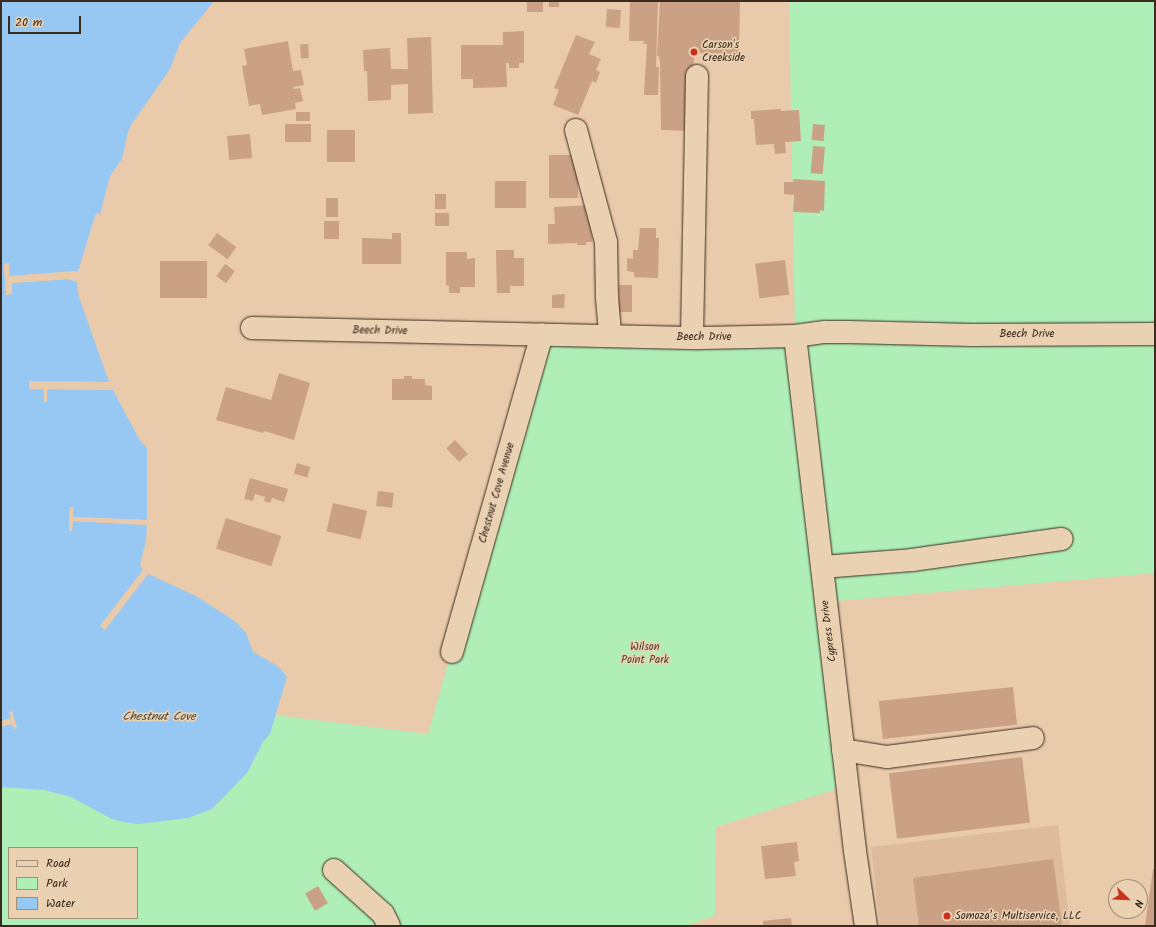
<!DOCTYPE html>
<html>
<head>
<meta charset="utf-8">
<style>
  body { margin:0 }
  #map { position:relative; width:1156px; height:927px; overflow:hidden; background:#e9caaa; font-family:Kalam,sans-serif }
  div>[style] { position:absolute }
  .built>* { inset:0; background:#ddbb9c }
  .green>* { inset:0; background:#afefb7 }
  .water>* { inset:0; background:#96c8f3 }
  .pier>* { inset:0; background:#e9caaa }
  .building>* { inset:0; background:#caa184; transform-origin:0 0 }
  .roads { filter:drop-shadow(0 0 1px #3b2a1e) drop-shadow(0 0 1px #3b2a1e) }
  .minor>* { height:22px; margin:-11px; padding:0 11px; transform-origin:11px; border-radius:11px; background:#e9d1b1 }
  .dots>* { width:11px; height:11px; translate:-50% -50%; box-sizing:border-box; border:2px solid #e9d1b1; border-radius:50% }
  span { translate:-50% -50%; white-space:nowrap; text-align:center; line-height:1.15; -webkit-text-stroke:3.5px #e9d1b1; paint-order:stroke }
  .poi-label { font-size:11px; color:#3b2a1e }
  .left { translate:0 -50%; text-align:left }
  .street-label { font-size:11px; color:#3b2a1e }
  .park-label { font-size:11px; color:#473e2d }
  .water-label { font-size:12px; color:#49423e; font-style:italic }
  .frame { position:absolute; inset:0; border:2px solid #3b2a1e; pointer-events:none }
  .legend { position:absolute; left:8px; top:847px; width:130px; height:72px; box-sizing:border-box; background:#e9d1b1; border:1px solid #a38e76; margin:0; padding:5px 7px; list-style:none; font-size:12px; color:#3b2a1e }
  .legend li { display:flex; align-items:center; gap:8px; height:20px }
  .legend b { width:20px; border:1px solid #a38e76 }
  .north { position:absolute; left:1108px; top:879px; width:40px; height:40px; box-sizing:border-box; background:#e9d1b1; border:1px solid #a38e76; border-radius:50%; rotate:113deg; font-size:11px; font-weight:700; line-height:16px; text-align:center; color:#3b2a1e }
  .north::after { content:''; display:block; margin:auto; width:14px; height:18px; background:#c8321e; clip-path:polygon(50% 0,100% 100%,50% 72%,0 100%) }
  .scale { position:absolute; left:8px; top:16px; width:73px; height:18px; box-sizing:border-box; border:2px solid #3b2a1e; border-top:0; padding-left:5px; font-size:12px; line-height:14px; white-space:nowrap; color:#3b2a1e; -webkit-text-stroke:3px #e9d1b1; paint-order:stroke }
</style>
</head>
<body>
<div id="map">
  <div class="built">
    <i style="clip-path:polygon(1058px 825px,1070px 926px,880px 926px,871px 847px)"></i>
  </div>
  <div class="green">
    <i style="clip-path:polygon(evenodd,789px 1px,1155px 1px,1155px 573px,826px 602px,847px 786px,716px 827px,715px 915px,687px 926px,1px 926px,1px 787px,44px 790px,71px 797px,112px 819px,124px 822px,138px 824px,188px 818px,212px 809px,247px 773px,263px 742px,270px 734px,275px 715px,428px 734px,542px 334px,795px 336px,789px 1px,9px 848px,137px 848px,137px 918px,9px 918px,9px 848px)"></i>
  </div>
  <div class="water">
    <i style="clip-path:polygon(1px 1px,214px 1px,180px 43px,170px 69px,131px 125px,128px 132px,122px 159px,110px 176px,100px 215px,96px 213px,78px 271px,9px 276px,9px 263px,4px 264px,6px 295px,12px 294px,11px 283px,69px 279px,77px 282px,78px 294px,109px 382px,30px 381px,29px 389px,44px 389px,44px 401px,47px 401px,47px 389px,113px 390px,139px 439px,147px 448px,147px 520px,73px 517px,70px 507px,69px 531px,73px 521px,147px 525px,146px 541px,140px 565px,143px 570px,100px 626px,105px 630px,148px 574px,196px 596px,236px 622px,246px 633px,253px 652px,279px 667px,287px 677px,270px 734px,263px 742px,247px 773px,212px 809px,188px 818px,138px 824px,124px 822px,112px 819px,71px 797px,44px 790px,1px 787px)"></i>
  </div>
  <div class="pier">
    <i style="clip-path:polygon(9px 263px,9px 276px,78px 271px,78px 273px,9px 278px,6px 265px,8px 293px,10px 293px,9px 283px,11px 281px,69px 277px,77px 280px,77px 282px,69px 279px,12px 283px,12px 294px,6px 295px,4px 264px)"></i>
    <i style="clip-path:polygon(29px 381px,109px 382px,110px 384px,31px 383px,31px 387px,112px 388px,113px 390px,47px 389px,47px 402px,44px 402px,44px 389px,29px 389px)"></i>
    <i style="clip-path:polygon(70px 507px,73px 507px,73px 517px,147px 520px,147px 522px,71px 518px,71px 520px,147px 523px,147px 525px,73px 521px,72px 531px,69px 531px)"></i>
    <i style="clip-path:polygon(143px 570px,145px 571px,103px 626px,104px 627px,146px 573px,148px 574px,104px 630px,100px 626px)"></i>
    <i style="clip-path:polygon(12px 711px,17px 728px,14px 729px,12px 724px,1px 727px,1px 721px,11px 718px,9px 712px)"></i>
  </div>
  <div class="building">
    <i style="left:527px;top:1px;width:16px;height:11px"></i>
    <i style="left:549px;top:1px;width:10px;height:6px"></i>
    <i style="clip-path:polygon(630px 1px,658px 1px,656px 67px,659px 67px,658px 95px,644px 95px,647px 44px,643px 44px,644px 41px,629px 41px)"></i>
    <i style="clip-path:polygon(660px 1px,740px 1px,739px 54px,694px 53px,691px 131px,661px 130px,660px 62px,659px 56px,657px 56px)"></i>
    <i style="left:607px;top:9px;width:14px;height:18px;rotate:4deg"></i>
    <i style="clip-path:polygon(524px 31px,524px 63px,519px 63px,519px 68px,509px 68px,509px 63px,506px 63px,507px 87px,473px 88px,473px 79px,461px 79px,461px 45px,503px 45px,503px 32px)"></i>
    <i style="clip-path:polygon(576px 35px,595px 42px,589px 54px,601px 59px,596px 70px,600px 72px,596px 83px,592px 81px,578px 115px,553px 105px,559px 90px,554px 88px)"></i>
    <i style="clip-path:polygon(431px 37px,433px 113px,408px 114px,408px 84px,391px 85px,391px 100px,368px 101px,367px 71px,364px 71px,363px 50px,390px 48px,391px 69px,408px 69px,407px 38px)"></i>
    <i style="clip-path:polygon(288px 41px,293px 71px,301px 70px,304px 85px,293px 87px,294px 89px,300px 88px,303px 101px,295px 103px,296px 109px,262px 115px,260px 104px,249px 106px,242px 66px,247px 65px,244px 49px)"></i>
    <i style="left:308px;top:44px;width:14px;height:8px;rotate:86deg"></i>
    <i style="clip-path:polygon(781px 109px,781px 111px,799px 110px,801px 141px,785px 142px,786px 153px,775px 154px,774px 144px,756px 145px,754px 119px,751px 119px,751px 111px)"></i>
    <i style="left:296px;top:112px;width:14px;height:9px"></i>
    <i style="left:285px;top:124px;width:26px;height:18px"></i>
    <i style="left:813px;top:124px;width:12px;height:16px;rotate:5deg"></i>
    <i style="left:355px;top:130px;width:32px;height:28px;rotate:90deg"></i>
    <i style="left:250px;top:134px;width:24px;height:23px;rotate:85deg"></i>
    <i style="left:813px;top:146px;width:12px;height:27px;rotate:5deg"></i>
    <i style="left:549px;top:155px;width:29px;height:43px"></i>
    <i style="clip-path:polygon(793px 179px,825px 181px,824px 211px,820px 210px,820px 213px,793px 212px,794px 195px,784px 194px,784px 182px,793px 182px)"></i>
    <i style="left:526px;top:181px;width:27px;height:31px;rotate:90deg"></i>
    <i style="left:435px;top:194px;width:11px;height:15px"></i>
    <i style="left:326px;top:198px;width:12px;height:19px"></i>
    <i style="clip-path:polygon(590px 205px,592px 242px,586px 242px,586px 245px,577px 245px,577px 243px,548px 244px,548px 224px,555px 224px,554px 207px)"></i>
    <i style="left:435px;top:213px;width:14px;height:13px"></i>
    <i style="left:324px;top:221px;width:15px;height:18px"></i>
    <i style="clip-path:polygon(640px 228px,656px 228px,656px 238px,659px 238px,658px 278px,634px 277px,634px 272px,627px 271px,627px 258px,633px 259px,633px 250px,638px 250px)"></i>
    <i style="left:217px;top:233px;width:24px;height:15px;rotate:36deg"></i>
    <i style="clip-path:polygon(392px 233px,401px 233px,401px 264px,362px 264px,362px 238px,392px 239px)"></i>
    <i style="clip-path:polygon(496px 250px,514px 250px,514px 258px,524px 258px,524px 286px,510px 286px,510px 293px,497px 293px)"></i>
    <i style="clip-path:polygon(446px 252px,467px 252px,467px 259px,475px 258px,475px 287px,460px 287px,460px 293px,449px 293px,449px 286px,446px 285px)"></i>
    <i style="left:785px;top:260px;width:35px;height:30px;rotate:83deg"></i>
    <i style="left:160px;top:261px;width:47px;height:37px"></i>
    <i style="left:225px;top:264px;width:12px;height:15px;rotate:35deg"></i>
    <i style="left:619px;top:285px;width:13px;height:27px"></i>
    <i style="clip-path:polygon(565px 294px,564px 308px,552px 308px,552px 295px)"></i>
    <i style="clip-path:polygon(279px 373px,310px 383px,294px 440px,264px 431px,263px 433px,216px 420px,226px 387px,271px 400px)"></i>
    <i style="clip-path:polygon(404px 376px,412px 376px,412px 379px,425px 379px,425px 385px,432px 386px,432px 400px,392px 400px,392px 379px,404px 379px)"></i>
    <i style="left:455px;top:440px;width:19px;height:12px;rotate:47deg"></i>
    <i style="left:297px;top:463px;width:14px;height:11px;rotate:17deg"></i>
    <i style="clip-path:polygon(250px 478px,288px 489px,284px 502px,272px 498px,270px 503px,264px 501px,265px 497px,255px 494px,253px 501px,244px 499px)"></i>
    <i style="left:378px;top:491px;width:16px;height:15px;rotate:7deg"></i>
    <i style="left:333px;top:503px;width:35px;height:29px;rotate:13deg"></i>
    <i style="left:226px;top:518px;width:58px;height:32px;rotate:18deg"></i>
    <i style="left:1013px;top:687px;width:38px;height:135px;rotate:84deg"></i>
    <i style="left:1022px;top:757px;width:66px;height:134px;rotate:83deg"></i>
    <i style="clip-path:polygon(797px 842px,799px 861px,794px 862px,796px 876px,765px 879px,761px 846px)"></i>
    <i style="clip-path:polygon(1053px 859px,1062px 926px,919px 926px,913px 878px)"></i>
    <i style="clip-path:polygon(1153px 869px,1155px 869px,1155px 926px,1145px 926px)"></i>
    <i style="left:318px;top:886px;width:20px;height:15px;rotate:60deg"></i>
    <i style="clip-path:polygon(791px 918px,792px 926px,763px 926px,763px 921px)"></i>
  </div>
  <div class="roads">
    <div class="minor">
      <i style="left:576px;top:130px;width:116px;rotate:75deg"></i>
      <i style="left:606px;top:242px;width:56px;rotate:89deg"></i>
      <i style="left:607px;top:298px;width:38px;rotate:85deg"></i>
      <i style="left:252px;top:328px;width:448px;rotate:1.3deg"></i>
      <i style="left:700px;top:338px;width:95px;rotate:-1.2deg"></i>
      <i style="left:795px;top:336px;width:30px;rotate:-8deg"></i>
      <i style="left:825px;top:332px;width:23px"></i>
      <i style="left:848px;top:332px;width:124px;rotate:1.4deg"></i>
      <i style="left:972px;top:335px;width:183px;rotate:-0.3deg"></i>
      <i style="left:795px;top:336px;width:518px;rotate:83.35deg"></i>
      <i style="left:855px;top:851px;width:76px;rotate:81.7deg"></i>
      <i style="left:692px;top:337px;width:261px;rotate:-88.9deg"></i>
      <i style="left:822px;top:567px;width:90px;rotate:-4.4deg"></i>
      <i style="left:912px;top:560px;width:151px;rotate:-8deg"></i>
      <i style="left:452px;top:652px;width:330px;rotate:-74.2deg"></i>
      <i style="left:843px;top:750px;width:45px;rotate:9deg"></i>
      <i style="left:887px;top:757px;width:147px;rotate:-7.4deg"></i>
      <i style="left:334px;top:870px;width:66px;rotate:41.9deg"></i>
      <i style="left:383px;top:914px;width:13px;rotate:63deg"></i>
    </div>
  </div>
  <div class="dots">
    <i style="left:694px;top:52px;background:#c8321e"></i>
    <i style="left:947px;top:916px;background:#c8321e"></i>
  </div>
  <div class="poi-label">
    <span class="left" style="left:702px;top:52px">Carson's<br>Creekside</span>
    <span class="left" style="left:955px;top:916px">Somoza’s Multiservice, LLC</span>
  </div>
  <div class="street-label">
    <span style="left:380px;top:331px;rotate:1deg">Beech Drive</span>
    <span style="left:1027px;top:334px">Beech Drive</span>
    <span style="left:704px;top:337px">Beech Drive</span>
    <span style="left:497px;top:493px;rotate:-74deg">Chestnut Cove Avenue</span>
    <span style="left:829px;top:631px;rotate:-97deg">Cypress Drive</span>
  </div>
  <div class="park-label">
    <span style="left:645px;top:654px">Wilson<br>Point Park</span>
  </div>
  <div class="water-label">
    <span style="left:159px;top:717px">Chestnut Cove</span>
  </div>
  <div class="frame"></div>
  <ul class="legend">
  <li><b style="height:5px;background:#e9d1b1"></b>Road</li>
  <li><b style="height:11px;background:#afefb7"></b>Park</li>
  <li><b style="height:11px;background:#96c8f3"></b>Water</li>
  </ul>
  <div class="north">N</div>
  <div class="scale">20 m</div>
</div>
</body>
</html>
